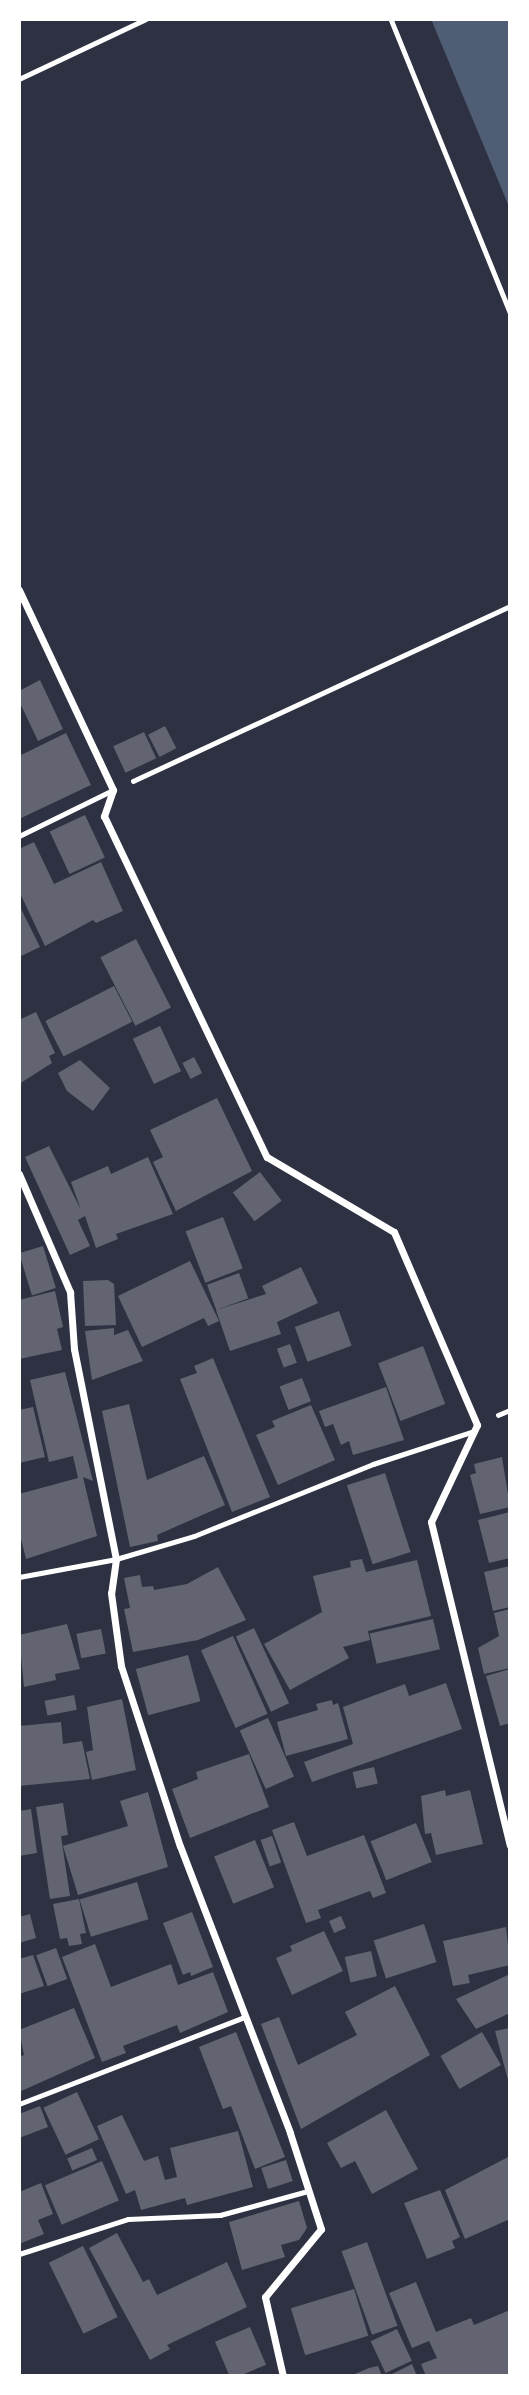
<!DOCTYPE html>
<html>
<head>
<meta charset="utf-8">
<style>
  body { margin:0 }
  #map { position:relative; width:529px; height:2395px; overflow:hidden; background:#2d3142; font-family:"Asap Condensed",sans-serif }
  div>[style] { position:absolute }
  .water>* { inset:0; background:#4f5d75 }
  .building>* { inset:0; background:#626471; transform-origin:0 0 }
  .path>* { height:4.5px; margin:-2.25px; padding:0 2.25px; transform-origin:2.25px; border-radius:2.25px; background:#fff }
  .service>* { height:5px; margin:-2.5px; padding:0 2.5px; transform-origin:2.5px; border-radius:2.5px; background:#fff }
  .minor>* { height:7px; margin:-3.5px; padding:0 3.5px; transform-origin:3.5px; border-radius:3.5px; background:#fff }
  span { translate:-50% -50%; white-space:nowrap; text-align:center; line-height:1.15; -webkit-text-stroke:5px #fff; paint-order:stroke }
  .frame { position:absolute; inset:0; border:21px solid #fff; pointer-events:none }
</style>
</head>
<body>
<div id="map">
  <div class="water">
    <i style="clip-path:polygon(431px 19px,510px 19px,510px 209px)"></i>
  </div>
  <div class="building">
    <i style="clip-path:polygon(40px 680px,63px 729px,38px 741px,19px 701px,19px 691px)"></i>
    <i style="left:165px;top:726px;width:25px;height:19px;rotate:63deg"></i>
    <i style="left:144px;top:732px;width:29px;height:34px;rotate:65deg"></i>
    <i style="clip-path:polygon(66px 733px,91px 785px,19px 819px,19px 756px)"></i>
    <i style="left:85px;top:815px;width:47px;height:39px;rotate:65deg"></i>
    <i style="clip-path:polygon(34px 842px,54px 884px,101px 862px,123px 911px,96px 923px,93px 920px,45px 946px,19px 891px,19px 849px)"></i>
    <i style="clip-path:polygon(19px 905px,40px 947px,19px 957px)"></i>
    <i style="left:136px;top:939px;width:77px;height:40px;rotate:63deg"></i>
    <i style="left:114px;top:986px;width:40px;height:77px;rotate:63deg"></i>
    <i style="clip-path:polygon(36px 1012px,55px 1053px,49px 1056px,52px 1063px,19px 1084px,19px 1020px)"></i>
    <i style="left:160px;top:1026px;width:50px;height:30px;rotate:65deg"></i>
    <i style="left:194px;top:1057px;width:18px;height:13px;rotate:63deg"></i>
    <i style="clip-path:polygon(80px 1060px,110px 1088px,93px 1111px,67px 1091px,58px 1073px)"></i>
    <i style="clip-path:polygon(217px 1098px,252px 1171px,176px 1211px,153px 1162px,163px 1157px,150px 1130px)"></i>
    <i style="clip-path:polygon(49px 1146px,81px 1210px,71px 1182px,108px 1166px,111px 1174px,148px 1157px,173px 1214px,116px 1234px,118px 1239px,96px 1248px,85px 1216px,78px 1220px,90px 1246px,70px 1255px,25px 1157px)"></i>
    <i style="left:260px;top:1172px;width:36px;height:34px;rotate:53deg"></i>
    <i style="left:223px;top:1217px;width:55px;height:40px;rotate:69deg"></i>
    <i style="left:43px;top:1246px;width:44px;height:25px;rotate:73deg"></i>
    <i style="clip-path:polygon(190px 1261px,219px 1321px,208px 1326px,204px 1318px,142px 1347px,118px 1296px)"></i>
    <i style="clip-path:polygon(301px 1267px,318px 1303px,277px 1322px,281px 1334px,230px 1351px,216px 1310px,266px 1294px,262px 1286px)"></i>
    <i style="left:239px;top:1273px;width:27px;height:34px;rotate:70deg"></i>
    <i style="clip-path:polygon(108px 1280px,114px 1284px,116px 1325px,85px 1326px,83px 1281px)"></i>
    <i style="clip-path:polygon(55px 1291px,63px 1327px,57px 1329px,62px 1350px,19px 1359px,19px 1300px)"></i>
    <i style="left:339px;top:1311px;width:37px;height:47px;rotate:70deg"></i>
    <i style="clip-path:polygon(114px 1328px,114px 1335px,128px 1330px,143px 1361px,92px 1380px,85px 1331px)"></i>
    <i style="left:290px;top:1344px;width:20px;height:14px;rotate:70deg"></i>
    <i style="left:423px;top:1346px;width:62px;height:48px;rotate:69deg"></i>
    <i style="clip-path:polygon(213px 1358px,270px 1497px,232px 1512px,180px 1379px,197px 1373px,194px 1366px)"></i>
    <i style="clip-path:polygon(65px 1372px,93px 1481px,83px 1477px,97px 1536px,26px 1559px,19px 1531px,19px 1494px,78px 1478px,73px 1456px,49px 1462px,30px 1380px)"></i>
    <i style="left:302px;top:1378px;width:25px;height:24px;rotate:69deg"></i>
    <i style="clip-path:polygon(386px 1387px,404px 1440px,353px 1455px,349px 1441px,341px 1445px,333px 1424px,325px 1427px,319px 1411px)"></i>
    <i style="clip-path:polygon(129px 1404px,147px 1480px,204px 1456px,225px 1505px,157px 1535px,158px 1541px,130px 1547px,102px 1411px)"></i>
    <i style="clip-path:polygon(311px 1405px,335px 1460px,278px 1485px,256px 1435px,275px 1427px,272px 1421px)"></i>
    <i style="clip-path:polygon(33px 1407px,45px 1457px,19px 1463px,19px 1410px)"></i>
    <i style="clip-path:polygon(502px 1457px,510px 1507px,480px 1514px,470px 1475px,476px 1473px,474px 1464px)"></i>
    <i style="left:385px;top:1473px;width:83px;height:40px;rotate:72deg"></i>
    <i style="clip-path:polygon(510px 1512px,510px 1558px,489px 1563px,478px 1520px)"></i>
    <i style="clip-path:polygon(362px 1559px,366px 1572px,417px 1560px,431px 1616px,368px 1631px,370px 1640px,343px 1647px,349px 1658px,290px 1690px,264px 1644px,322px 1612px,313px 1576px,351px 1567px,350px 1561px)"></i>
    <i style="clip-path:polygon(510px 1566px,510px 1607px,493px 1611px,484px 1572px)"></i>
    <i style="clip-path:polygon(218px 1567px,246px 1620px,198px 1640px,133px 1652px,124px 1609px,130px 1608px,124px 1578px,140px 1575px,142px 1587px,153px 1586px,154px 1590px,187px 1584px)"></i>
    <i style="clip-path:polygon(510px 1609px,510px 1668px,484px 1674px,478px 1648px,499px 1636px,494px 1613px)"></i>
    <i style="left:433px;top:1619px;width:31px;height:65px;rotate:77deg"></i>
    <i style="clip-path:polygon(67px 1624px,80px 1669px,55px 1674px,56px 1680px,24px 1687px,19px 1635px)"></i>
    <i style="left:254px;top:1628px;width:83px;height:20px;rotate:65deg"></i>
    <i style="left:101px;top:1629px;width:25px;height:25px;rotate:79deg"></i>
    <i style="left:233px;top:1636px;width:85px;height:35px;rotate:66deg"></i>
    <i style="left:188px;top:1655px;width:48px;height:54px;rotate:75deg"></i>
    <i style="clip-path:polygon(510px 1669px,510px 1723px,500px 1726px,486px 1676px)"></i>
    <i style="clip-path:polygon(446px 1683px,462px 1729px,312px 1782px,304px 1762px,353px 1744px,343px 1707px,405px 1684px,409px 1696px)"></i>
    <i style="left:74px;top:1695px;width:15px;height:30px;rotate:79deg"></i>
    <i style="clip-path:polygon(122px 1699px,136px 1770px,92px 1780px,86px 1752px,93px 1750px,87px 1707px)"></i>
    <i style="clip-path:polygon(332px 1700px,333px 1705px,338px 1703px,348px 1739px,286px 1756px,277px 1722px,318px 1710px,316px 1704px)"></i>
    <i style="left:268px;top:1718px;width:64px;height:31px;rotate:66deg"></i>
    <i style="clip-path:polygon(61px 1722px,63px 1744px,82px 1741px,90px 1779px,19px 1786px,19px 1726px)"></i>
    <i style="clip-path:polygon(249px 1754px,269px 1807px,190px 1838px,172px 1789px,198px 1779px,196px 1772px)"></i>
    <i style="left:374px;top:1767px;width:17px;height:22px;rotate:77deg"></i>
    <i style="clip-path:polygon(445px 1790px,446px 1796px,470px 1790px,483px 1844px,436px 1855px,431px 1833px,425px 1834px,421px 1796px)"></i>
    <i style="clip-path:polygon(148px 1792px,168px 1867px,78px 1895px,63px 1846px,128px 1826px,120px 1801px)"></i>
    <i style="clip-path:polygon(63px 1803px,68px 1835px,61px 1836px,70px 1896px,50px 1899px,36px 1807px)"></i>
    <i style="clip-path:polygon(31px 1809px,37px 1853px,19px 1856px,19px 1811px)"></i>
    <i style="clip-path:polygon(294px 1822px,307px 1856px,364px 1835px,386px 1893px,373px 1898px,370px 1891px,318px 1910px,321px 1918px,306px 1923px,272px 1830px)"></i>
    <i style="left:416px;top:1823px;width:42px;height:49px;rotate:68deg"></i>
    <i style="left:272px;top:1836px;width:28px;height:12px;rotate:71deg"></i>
    <i style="left:255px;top:1840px;width:51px;height:44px;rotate:68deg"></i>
    <i style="left:137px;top:1882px;width:39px;height:60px;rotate:73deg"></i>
    <i style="clip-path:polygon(79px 1899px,86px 1933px,80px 1934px,82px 1944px,69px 1946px,67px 1938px,60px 1939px,53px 1904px)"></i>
    <i style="clip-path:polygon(192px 1912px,213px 1967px,191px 1976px,190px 1972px,183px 1975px,163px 1923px)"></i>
    <i style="clip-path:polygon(30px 1914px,36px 1938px,19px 1943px,19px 1917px)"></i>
    <i style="left:341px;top:1916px;width:13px;height:13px;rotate:67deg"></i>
    <i style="left:424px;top:1924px;width:40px;height:53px;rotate:72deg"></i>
    <i style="clip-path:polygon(506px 1927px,510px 1965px,468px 1975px,470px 1983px,453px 1986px,443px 1941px)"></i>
    <i style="clip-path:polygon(324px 1931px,343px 1971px,292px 1995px,276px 1958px,292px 1951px,290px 1946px)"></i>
    <i style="clip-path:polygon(95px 1944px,111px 1987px,171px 1964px,178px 1985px,213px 1972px,228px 2012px,180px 2033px,177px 2025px,123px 2046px,126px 2053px,102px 2062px,62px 1957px)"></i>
    <i style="left:56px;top:1948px;width:33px;height:21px;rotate:70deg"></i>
    <i style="left:371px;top:1951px;width:26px;height:27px;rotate:77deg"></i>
    <i style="clip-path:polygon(33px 1955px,44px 1986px,19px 1994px,19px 1959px)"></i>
    <i style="clip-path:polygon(510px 1974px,510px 2013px,476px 2029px,456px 1999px)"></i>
    <i style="clip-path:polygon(395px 1986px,430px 2055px,301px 2129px,261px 2024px,279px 2017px,298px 2065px,357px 2035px,345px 2012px)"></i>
    <i style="clip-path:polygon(74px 2008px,95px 2058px,19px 2092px,19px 2057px,24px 2055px,19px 2030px)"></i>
    <i style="clip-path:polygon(510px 2028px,510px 2084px,509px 2084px,495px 2031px)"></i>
    <i style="clip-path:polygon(236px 2032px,285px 2157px,255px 2169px,231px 2106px,223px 2109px,199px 2047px)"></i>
    <i style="left:482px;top:2032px;width:38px;height:48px;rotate:60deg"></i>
    <i style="left:77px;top:2092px;width:52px;height:37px;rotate:65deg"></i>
    <i style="clip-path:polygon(40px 2106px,48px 2127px,19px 2138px,19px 2114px)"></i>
    <i style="clip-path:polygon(386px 2110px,418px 2169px,372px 2194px,355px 2161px,341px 2168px,327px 2143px)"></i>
    <i style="clip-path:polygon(122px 2115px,144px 2161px,158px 2156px,165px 2180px,177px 2177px,170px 2148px,238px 2131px,253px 2187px,187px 2205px,185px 2198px,141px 2210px,135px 2190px,126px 2194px,97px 2126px)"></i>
    <i style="left:92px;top:2148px;width:13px;height:27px;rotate:67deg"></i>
    <i style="clip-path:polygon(510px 2156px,510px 2219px,465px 2239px,445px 2190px)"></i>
    <i style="left:286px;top:2160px;width:22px;height:26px;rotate:72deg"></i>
    <i style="left:102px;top:2161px;width:43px;height:62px;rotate:67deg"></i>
    <i style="clip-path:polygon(41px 2183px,53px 2214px,38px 2220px,44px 2234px,19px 2244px,19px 2192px)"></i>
    <i style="clip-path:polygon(440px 2190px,460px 2237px,452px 2241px,455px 2248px,427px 2259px,404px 2203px)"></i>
    <i style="clip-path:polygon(299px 2201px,307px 2228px,299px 2240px,281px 2245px,285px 2257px,242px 2270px,229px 2222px)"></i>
    <i style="clip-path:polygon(117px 2233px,143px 2282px,149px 2279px,157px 2295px,227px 2262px,247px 2307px,167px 2345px,170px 2349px,150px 2360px,89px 2248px)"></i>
    <i style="left:367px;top:2242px;width:89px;height:27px;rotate:70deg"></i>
    <i style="left:83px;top:2246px;width:79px;height:38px;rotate:64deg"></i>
    <i style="clip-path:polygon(416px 2282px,436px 2332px,471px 2318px,474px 2325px,510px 2310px,510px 2376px,426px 2376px,421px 2364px,437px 2358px,429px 2341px,412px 2348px,389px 2293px)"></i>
    <i style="left:354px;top:2289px;width:49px;height:66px;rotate:73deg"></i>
    <i style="left:250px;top:2327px;width:41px;height:38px;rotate:67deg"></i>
    <i style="left:397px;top:2329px;width:35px;height:29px;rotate:65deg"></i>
    <i style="clip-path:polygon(412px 2364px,417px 2376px,388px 2376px)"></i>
    <i style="clip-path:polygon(378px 2366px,382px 2376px,350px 2376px,369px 2368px)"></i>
  </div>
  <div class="path">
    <i style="left:391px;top:19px;width:316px;rotate:67.9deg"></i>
    <i style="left:19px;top:79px;width:140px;rotate:-25.3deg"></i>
    <i style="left:133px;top:781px;width:416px;rotate:-24.9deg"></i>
    <i style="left:498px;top:1415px;width:13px;rotate:-23deg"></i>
  </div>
  <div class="service">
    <i style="left:19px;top:836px;width:105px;rotate:-26.1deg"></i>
    <i style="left:19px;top:1577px;width:99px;rotate:-10.5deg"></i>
    <i style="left:116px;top:1559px;width:81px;rotate:-16.4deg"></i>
    <i style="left:194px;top:1536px;width:193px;rotate:-21.9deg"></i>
    <i style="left:373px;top:1464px;width:106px;rotate:-18.1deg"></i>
    <i style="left:19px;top:2104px;width:242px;rotate:-21.1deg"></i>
    <i style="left:19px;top:2254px;width:114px;rotate:-17.8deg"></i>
    <i style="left:128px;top:2219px;width:92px;rotate:-2.5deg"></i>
    <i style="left:220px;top:2215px;width:91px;rotate:-15.3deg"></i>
  </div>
  <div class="minor">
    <i style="left:19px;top:590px;width:221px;rotate:64.8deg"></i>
    <i style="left:113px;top:790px;width:28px;rotate:109deg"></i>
    <i style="left:104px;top:816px;width:378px;rotate:64.5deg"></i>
    <i style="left:267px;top:1157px;width:147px;rotate:30.6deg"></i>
    <i style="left:394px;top:1232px;width:210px;rotate:66.7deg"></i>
    <i style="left:477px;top:1425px;width:107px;rotate:115.4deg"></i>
    <i style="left:431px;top:1522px;width:333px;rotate:76.3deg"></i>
    <i style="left:19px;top:1174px;width:129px;rotate:66.6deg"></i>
    <i style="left:70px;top:1292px;width:57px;rotate:86deg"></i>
    <i style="left:74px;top:1349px;width:214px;rotate:78.7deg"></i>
    <i style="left:116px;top:1559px;width:34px;rotate:98deg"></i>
    <i style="left:111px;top:1593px;width:74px;rotate:82.2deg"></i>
    <i style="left:121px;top:1666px;width:189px;rotate:71.9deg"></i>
    <i style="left:180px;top:1846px;width:307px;rotate:69deg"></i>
    <i style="left:290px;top:2133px;width:101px;rotate:72.1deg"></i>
    <i style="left:321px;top:2229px;width:88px;rotate:129.5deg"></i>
    <i style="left:265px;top:2297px;width:81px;rotate:77.2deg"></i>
  </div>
  <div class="frame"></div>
</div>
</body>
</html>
